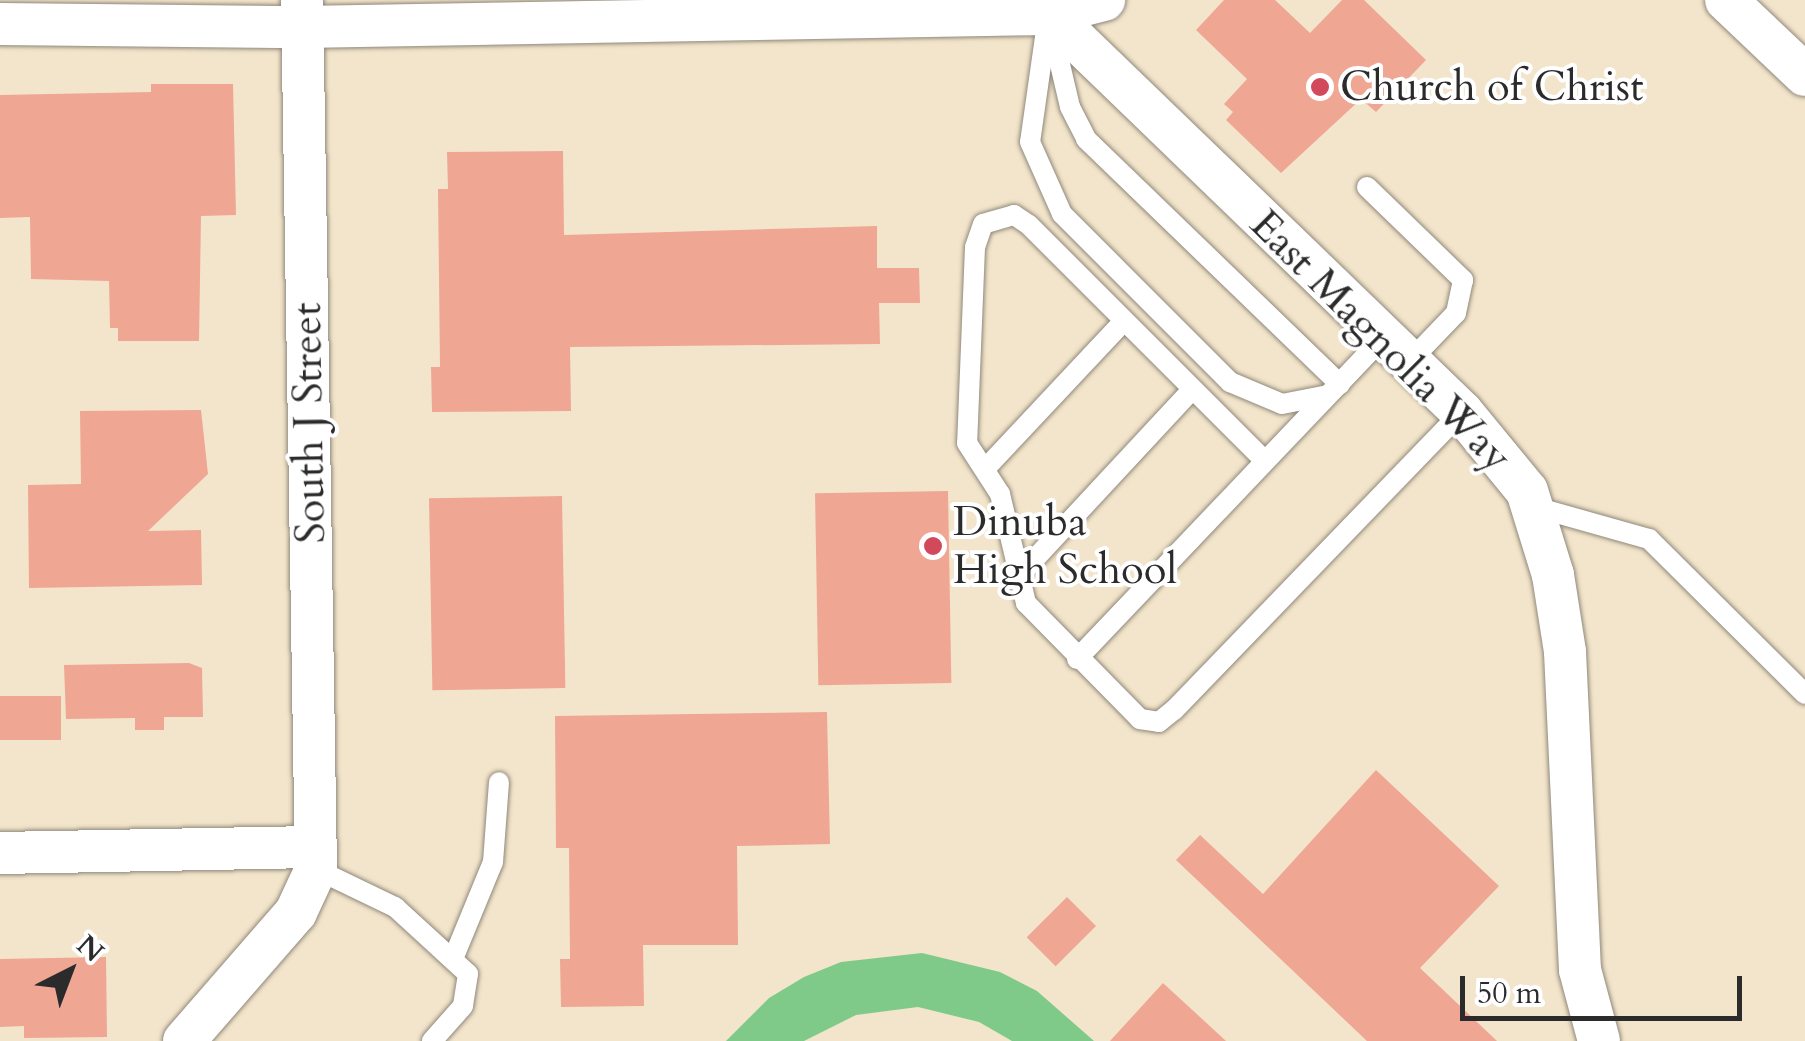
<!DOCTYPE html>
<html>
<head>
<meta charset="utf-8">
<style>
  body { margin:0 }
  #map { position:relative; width:1805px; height:1041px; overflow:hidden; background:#f3e5cb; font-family:Cardo,serif }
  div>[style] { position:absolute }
  .green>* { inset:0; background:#7fca88 }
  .building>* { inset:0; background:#efa693; transform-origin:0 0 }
  .roads { filter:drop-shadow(0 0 2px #8f887b) drop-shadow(0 0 2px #8f887b) }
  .service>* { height:20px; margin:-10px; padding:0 10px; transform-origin:10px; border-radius:10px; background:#fff }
  .minor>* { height:42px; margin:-21px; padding:0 21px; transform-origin:21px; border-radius:21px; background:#fff }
  .dots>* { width:28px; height:28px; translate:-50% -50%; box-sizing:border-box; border:5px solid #fff; border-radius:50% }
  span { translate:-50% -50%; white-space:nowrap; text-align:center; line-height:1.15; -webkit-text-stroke:8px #fff; paint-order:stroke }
  .poi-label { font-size:42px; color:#2b2b2b }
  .left { translate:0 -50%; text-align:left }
  .street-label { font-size:42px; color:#2b2b2b }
  .north { position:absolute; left:20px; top:921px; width:100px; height:100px; -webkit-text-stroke:8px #fff; paint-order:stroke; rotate:42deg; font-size:28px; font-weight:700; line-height:40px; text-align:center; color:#2b2b2b }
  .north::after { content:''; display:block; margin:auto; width:35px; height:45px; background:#2b2b2b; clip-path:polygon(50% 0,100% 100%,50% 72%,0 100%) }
  .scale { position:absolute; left:1460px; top:976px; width:282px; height:45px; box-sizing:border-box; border:5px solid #2b2b2b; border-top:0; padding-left:12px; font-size:30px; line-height:35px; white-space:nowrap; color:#2b2b2b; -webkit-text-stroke:8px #fff; paint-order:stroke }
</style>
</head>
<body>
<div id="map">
  <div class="green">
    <i style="clip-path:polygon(922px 953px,1000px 972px,1037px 991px,1094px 1041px,1012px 1041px,979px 1022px,918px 1007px,856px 1015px,804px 1041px,726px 1041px,769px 998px,804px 977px,841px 962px)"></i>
  </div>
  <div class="building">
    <i style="clip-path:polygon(1224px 0,1275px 0,1310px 33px,1342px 0,1364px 0,1426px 60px,1376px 112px,1361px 99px,1281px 173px,1226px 120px,1233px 112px,1224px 104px,1247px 79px,1196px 30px)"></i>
    <i style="clip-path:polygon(151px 84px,233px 84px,236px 215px,201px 216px,199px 341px,118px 341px,118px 328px,110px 328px,109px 281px,31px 279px,30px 217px,0 218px,0 95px,151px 92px)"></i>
    <i style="clip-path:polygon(563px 151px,564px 235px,877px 226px,877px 268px,919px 268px,920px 303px,879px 303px,880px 344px,570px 347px,571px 411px,432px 412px,431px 367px,440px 367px,438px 189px,448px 189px,447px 152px)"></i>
    <i style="clip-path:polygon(201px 410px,208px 474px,148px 531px,201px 530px,202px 585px,29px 588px,28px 485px,81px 484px,80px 411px)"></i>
    <i style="left:948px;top:491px;width:192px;height:133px;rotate:89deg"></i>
    <i style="left:562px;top:496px;width:192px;height:133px;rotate:89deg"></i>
    <i style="clip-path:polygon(189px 663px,202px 668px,203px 717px,164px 717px,164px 730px,135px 730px,135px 718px,66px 719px,64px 665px)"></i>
    <i style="left:0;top:696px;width:61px;height:44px"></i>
    <i style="clip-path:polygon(827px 712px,830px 844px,737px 846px,738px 945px,643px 945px,644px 1006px,561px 1007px,560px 959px,570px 959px,569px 848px,556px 848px,555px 716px)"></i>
    <i style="clip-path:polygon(1376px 770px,1499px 886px,1420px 968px,1497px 1041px,1367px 1041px,1176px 860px,1200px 835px,1263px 894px)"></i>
    <i style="left:1067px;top:897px;width:41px;height:57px;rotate:45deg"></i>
    <i style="clip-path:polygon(106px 957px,107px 1037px,24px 1038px,24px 1026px,0 1027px,0 959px)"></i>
    <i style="clip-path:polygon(1163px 983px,1226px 1041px,1110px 1041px)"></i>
  </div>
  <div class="roads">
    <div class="service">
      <i style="left:1048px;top:16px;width:127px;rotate:98.1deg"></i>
      <i style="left:1030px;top:142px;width:79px;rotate:66deg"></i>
      <i style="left:1062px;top:214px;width:238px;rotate:45deg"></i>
      <i style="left:1230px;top:382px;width:56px;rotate:22.9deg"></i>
      <i style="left:1282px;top:404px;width:47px;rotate:-11.1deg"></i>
      <i style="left:1051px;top:26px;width:83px;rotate:76.8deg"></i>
      <i style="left:1070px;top:107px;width:36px;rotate:63deg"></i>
      <i style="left:1086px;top:139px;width:353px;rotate:44deg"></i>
      <i style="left:1367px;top:187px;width:134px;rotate:44.1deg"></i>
      <i style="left:1463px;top:280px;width:34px;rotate:102deg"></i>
      <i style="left:1456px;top:313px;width:66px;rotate:133.8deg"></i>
      <i style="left:1265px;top:461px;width:334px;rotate:-135deg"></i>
      <i style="left:1029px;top:225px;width:18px;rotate:-146deg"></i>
      <i style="left:1014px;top:215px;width:32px;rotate:164deg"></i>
      <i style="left:983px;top:224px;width:24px;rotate:109deg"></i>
      <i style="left:975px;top:247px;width:196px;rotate:92.3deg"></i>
      <i style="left:967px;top:443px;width:61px;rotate:57.1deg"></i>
      <i style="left:1000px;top:494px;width:112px;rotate:76.6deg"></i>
      <i style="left:1026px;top:603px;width:163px;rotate:45.5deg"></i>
      <i style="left:1140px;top:719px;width:19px;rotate:9deg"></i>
      <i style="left:1159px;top:722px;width:19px;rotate:-39deg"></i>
      <i style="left:1174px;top:710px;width:414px;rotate:-46deg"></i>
      <i style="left:985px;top:469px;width:200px;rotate:-46.8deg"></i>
      <i style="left:1532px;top:506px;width:122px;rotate:15.8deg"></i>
      <i style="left:1649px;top:539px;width:220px;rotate:44.8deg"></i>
      <i style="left:1017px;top:578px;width:257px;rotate:-47.1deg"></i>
      <i style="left:1077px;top:659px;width:445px;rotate:-46.4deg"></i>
      <i style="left:316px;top:869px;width:88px;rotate:25.7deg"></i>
      <i style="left:395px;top:907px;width:99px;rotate:42.5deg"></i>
      <i style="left:468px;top:974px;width:32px;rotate:99deg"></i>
      <i style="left:463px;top:1006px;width:47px;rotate:131.5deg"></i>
      <i style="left:453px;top:959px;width:105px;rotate:-67.6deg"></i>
      <i style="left:493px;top:862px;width:80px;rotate:-85.7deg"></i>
    </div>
    <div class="minor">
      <i style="left:1035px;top:0;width:593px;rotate:43.98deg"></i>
      <i style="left:1462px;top:412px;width:102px;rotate:50.6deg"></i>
      <i style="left:1527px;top:491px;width:88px;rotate:72.8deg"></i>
      <i style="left:1553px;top:575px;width:78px;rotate:81.1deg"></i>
      <i style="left:1565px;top:652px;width:318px;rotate:87.3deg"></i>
      <i style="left:1580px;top:970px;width:73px;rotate:75deg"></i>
      <i style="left:1726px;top:0;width:109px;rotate:43.5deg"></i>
      <i style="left:0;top:24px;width:302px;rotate:0.6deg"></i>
      <i style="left:302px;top:27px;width:747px;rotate:-1deg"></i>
      <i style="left:1049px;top:14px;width:57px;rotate:-14.3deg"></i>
      <i style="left:0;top:853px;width:316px;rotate:-1.1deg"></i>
      <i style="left:184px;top:1041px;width:171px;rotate:-49deg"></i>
      <i style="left:296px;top:912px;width:47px;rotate:-65.1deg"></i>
      <i style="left:316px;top:869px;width:869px;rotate:-90.92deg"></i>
    </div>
  </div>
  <div class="dots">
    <i style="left:1320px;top:87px;background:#d1495b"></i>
    <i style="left:933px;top:546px;background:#d1495b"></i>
  </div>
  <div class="poi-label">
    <span class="left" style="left:1340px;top:87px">Church of Christ</span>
    <span class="left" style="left:953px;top:546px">Dinuba<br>High School</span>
  </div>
  <div class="street-label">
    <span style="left:1381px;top:341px;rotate:45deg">East Magnolia Way</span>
    <span style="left:309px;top:423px;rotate:-91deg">South J Street</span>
  </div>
  <div class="north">N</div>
  <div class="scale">50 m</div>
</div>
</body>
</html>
